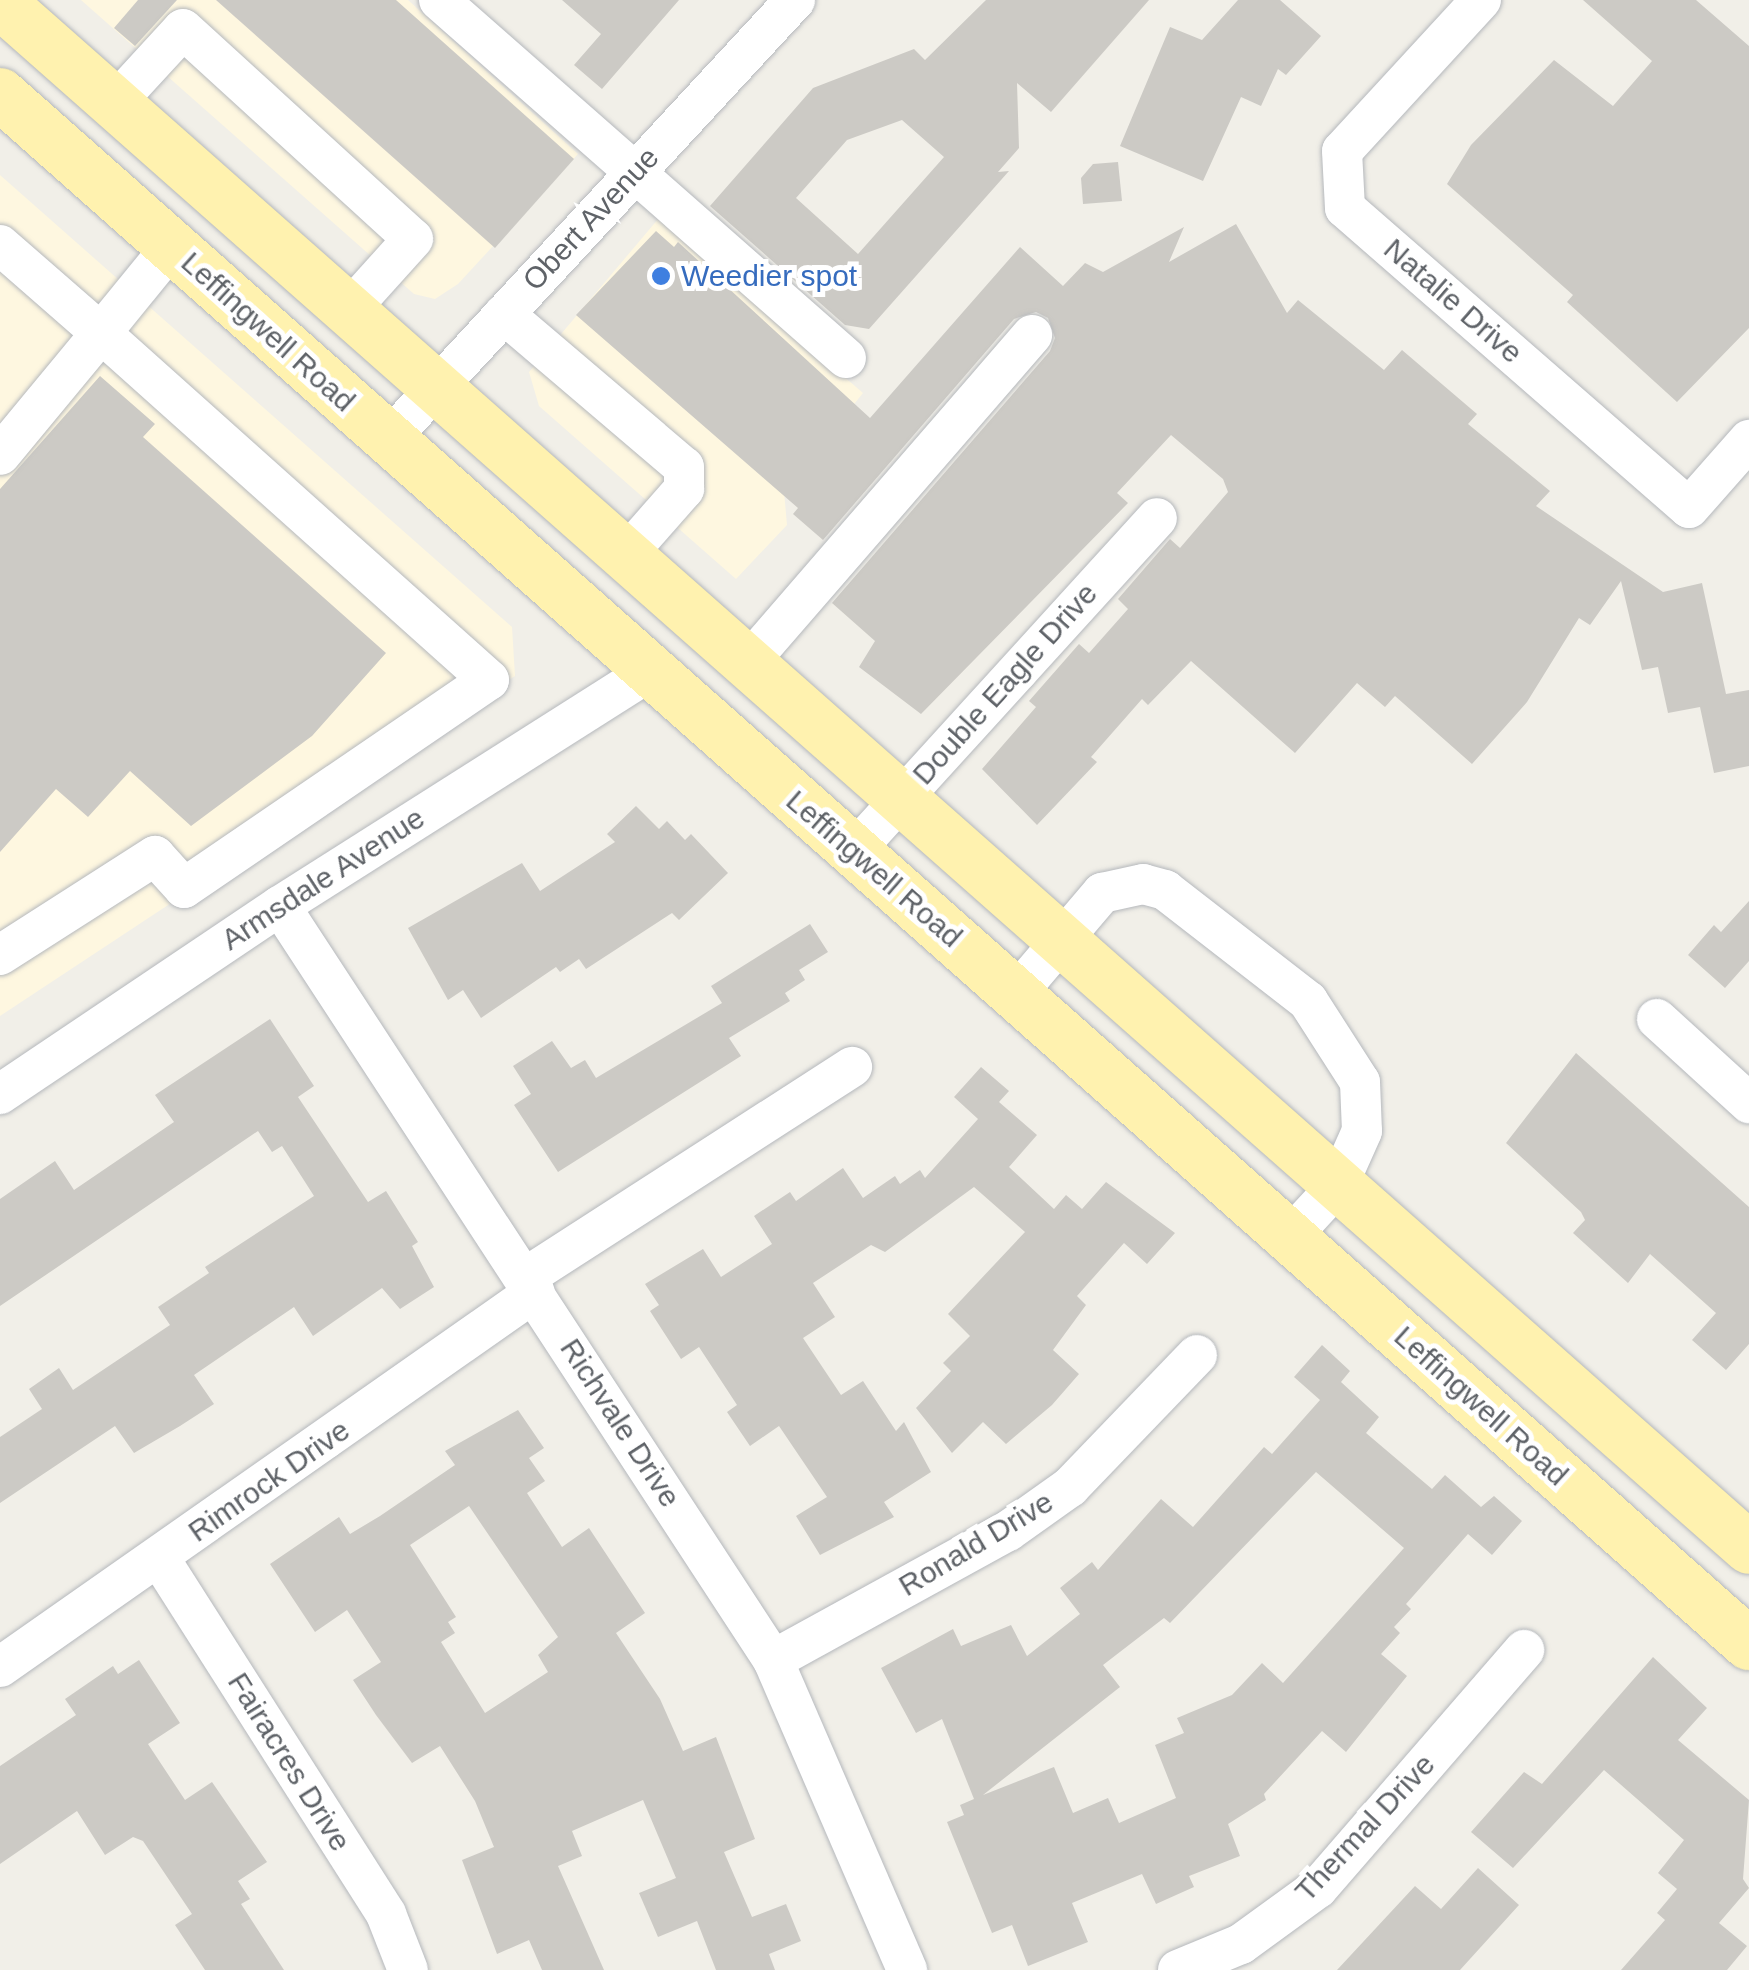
<!DOCTYPE html>
<html>
<head>
<meta charset="utf-8">
<style>
  body { margin:0 }
  #map { position:relative; width:1749px; height:1970px; overflow:hidden; background:#f1efe8; font-family:Helvetica,sans-serif }
  div>[style] { position:absolute }
  .commercial>* { inset:0; background:#fef7e0 }
  .building>* { inset:0; background:#cccac5 }
  .roads { filter:drop-shadow(0 0 2px #b5b8bc) drop-shadow(0 0 2px #b5b8bc) }
  .minor>* { height:40px; margin:-20px; padding:0 20px; transform-origin:20px; border-radius:20px; background:#fff }
  .major>* { height:52px; margin:-26px; padding:0 26px; transform-origin:26px; border-radius:26px; background:#fff2af }
  .dots>* { width:28px; height:28px; translate:-50% -50%; box-sizing:border-box; border:5px solid #fff; border-radius:50% }
  span { translate:-50% -50%; white-space:nowrap; text-align:center; line-height:1.15; -webkit-text-stroke:10px #fff; paint-order:stroke }
  .street-label { font-size:30px; color:#5f6368 }
  .shop-label { font-size:30px; color:#366cbe }
  .left { translate:0 -50%; text-align:left }
</style>
</head>
<body>
<div id="map">
  <div class="commercial">
    <i style="clip-path:polygon(81px 0,408px 0,578px 154px,458px 284px,435px 299px,414px 294px)"></i>
    <i style="clip-path:polygon(0 175px,512px 627px,515px 676px,0 1016px)"></i>
    <i style="clip-path:polygon(659px 218px,863px 393px,784px 491px,787px 525px,736px 579px,539px 406px,529px 372px)"></i>
  </div>
  <div class="building">
    <i style="clip-path:polygon(138px 0,177px 0,135px 46px,114px 28px)"></i>
    <i style="clip-path:polygon(216px 0,396px 0,574px 159px,495px 248px)"></i>
    <i style="clip-path:polygon(562px 0,679px 0,602px 89px,574px 65px,601px 34px)"></i>
    <i style="clip-path:polygon(evenodd,986px 0,1149px 0,1051px 112px,1017px 83px,1019px 148px,998px 172px,1009px 171px,869px 329px,845px 325px,710px 206px,813px 88px,914px 49px,925px 60px,986px 0,902px 120px,944px 157px,858px 254px,796px 198px,847px 140px,902px 120px)"></i>
    <i style="clip-path:polygon(1238px 0,1280px 0,1321px 36px,1286px 75px,1278px 69px,1261px 106px,1241px 97px,1203px 181px,1120px 146px,1170px 27px,1202px 40px)"></i>
    <i style="clip-path:polygon(1583px 0,1696px 0,1749px 46px,1749px 328px,1677px 402px,1567px 302px,1573px 295px,1447px 184px,1471px 145px,1554px 60px,1613px 106px,1652px 61px)"></i>
    <i style="clip-path:polygon(1118px 162px,1122px 201px,1083px 204px,1081px 178px,1093px 164px)"></i>
    <i style="clip-path:polygon(1236px 224px,1287px 313px,1298px 300px,1384px 370px,1402px 350px,1477px 414px,1468px 424px,1550px 491px,1536px 506px,1663px 592px,1702px 583px,1726px 694px,1749px 690px,1749px 766px,1714px 773px,1700px 707px,1668px 713px,1658px 667px,1642px 670px,1621px 581px,1590px 625px,1579px 618px,1527px 702px,1472px 764px,1395px 696px,1385px 707px,1357px 683px,1295px 753px,1191px 661px,1148px 705px,1142px 699px,1091px 757px,1097px 762px,1037px 825px,982px 769px,1036px 707px,1029px 701px,1079px 644px,1089px 653px,1128px 609px,1118px 599px,1170px 539px,1180px 548px,1228px 492px,1223px 479px,1171px 435px,1117px 493px,1128px 503px,921px 714px,859px 667px,875px 641px,832px 603px,1050px 351px,1055px 338px,1048px 318px,1036px 312px,1014px 319px,823px 540px,793px 514px,798px 508px,576px 315px,656px 231px,674px 247px,678px 242px,870px 418px,1020px 247px,1063px 286px,1085px 263px,1103px 272px,1184px 227px,1169px 262px)"></i>
    <i style="clip-path:polygon(100px 376px,155px 424px,143px 437px,386px 653px,312px 736px,191px 826px,130px 771px,88px 817px,56px 789px,0 852px,0 489px)"></i>
    <i style="clip-path:polygon(636px 806px,659px 829px,667px 821px,685px 840px,691px 834px,728px 873px,679px 920px,672px 913px,586px 969px,579px 959px,560px 972px,556px 967px,481px 1018px,463px 990px,448px 1000px,408px 928px,522px 863px,540px 891px,615px 842px,607px 834px)"></i>
    <i style="clip-path:polygon(1749px 901px,1749px 961px,1725px 988px,1688px 955px,1714px 925px,1721px 932px)"></i>
    <i style="clip-path:polygon(810px 924px,828px 952px,799px 970px,805px 980px,785px 993px,790px 1001px,729px 1038px,741px 1056px,558px 1172px,514px 1105px,531px 1094px,513px 1066px,552px 1041px,571px 1068px,585px 1060px,596px 1078px,722px 1003px,711px 986px)"></i>
    <i style="clip-path:polygon(270px 1019px,314px 1086px,298px 1097px,368px 1202px,386px 1191px,418px 1242px,412px 1246px,434px 1287px,400px 1309px,382px 1288px,313px 1336px,294px 1307px,194px 1375px,214px 1404px,180px 1426px,134px 1453px,115px 1426px,0 1503px,0 1437px,42px 1409px,29px 1389px,59px 1368px,73px 1390px,170px 1325px,158px 1307px,209px 1273px,205px 1267px,314px 1196px,282px 1146px,272px 1152px,258px 1131px,0 1306px,0 1199px,55px 1161px,74px 1190px,174px 1122px,155px 1095px)"></i>
    <i style="clip-path:polygon(1576px 1053px,1749px 1207px,1749px 1344px,1726px 1370px,1692px 1340px,1716px 1313px,1650px 1254px,1628px 1283px,1573px 1233px,1585px 1220px,1581px 1212px,1506px 1143px)"></i>
    <i style="clip-path:polygon(981px 1067px,1009px 1091px,999px 1102px,1037px 1135px,1009px 1167px,1054px 1209px,1066px 1195px,1082px 1209px,1106px 1182px,1175px 1233px,1147px 1264px,1124px 1243px,1077px 1296px,1086px 1305px,1053px 1350px,1079px 1374px,1052px 1405px,1006px 1444px,983px 1422px,952px 1453px,916px 1408px,951px 1371px,943px 1363px,970px 1336px,948px 1314px,1025px 1232px,974px 1187px,885px 1252px,871px 1245px,813px 1283px,835px 1317px,803px 1338px,841px 1395px,863px 1381px,896px 1431px,904px 1422px,931px 1472px,884px 1502px,894px 1517px,820px 1555px,796px 1516px,827px 1497px,779px 1426px,750px 1446px,727px 1412px,737px 1405px,699px 1347px,681px 1359px,650px 1311px,659px 1305px,645px 1284px,703px 1249px,721px 1277px,772px 1244px,754px 1216px,790px 1192px,796px 1201px,843px 1168px,863px 1198px,895px 1176px,900px 1184px,920px 1170px,925px 1178px,978px 1119px,954px 1097px)"></i>
    <i style="clip-path:polygon(evenodd,1322px 1345px,1350px 1371px,1341px 1382px,1379px 1417px,1366px 1433px,1432px 1489px,1445px 1475px,1481px 1507px,1494px 1496px,1522px 1521px,1492px 1555px,1468px 1534px,1406px 1604px,1411px 1609px,1394px 1627px,1400px 1633px,1381px 1654px,1407px 1676px,1346px 1752px,1322px 1731px,1264px 1794px,1266px 1800px,1228px 1824px,1240px 1856px,1189px 1876px,1194px 1887px,1156px 1904px,1142px 1874px,1072px 1903px,1088px 1942px,1028px 1966px,1012px 1925px,992px 1933px,947px 1822px,964px 1815px,960px 1805px,974px 1799px,942px 1719px,916px 1733px,881px 1668px,953px 1629px,961px 1646px,1011px 1625px,1027px 1656px,1080px 1614px,1060px 1588px,1092px 1562px,1098px 1570px,1161px 1499px,1193px 1527px,1264px 1447px,1272px 1454px,1320px 1400px,1294px 1377px,1322px 1345px,1316px 1472px,1404px 1548px,1283px 1683px,1262px 1663px,1232px 1695px,1177px 1718px,1184px 1733px,1155px 1745px,1176px 1798px,1119px 1823px,1108px 1798px,1073px 1813px,1054px 1767px,983px 1795px,1120px 1687px,1103px 1665px,1164px 1618px,1170px 1623px,1316px 1472px)"></i>
    <i style="clip-path:polygon(evenodd,518px 1410px,544px 1448px,529px 1458px,545px 1481px,527px 1493px,562px 1547px,589px 1528px,645px 1613px,616px 1633px,660px 1699px,683px 1751px,716px 1737px,755px 1839px,724px 1852px,752px 1917px,786px 1904px,801px 1941px,769px 1954px,775px 1970px,716px 1970px,697px 1921px,658px 1937px,639px 1893px,676px 1878px,643px 1800px,572px 1831px,582px 1856px,558px 1866px,604px 1970px,542px 1970px,529px 1940px,497px 1954px,462px 1860px,494px 1847px,475px 1801px,440px 1746px,412px 1763px,376px 1715px,353px 1680px,381px 1662px,347px 1610px,315px 1632px,270px 1564px,339px 1517px,350px 1534px,380px 1516px,455px 1465px,445px 1451px,518px 1410px,469px 1506px,558px 1637px,538px 1655px,548px 1672px,485px 1713px,441px 1642px,455px 1633px,448px 1622px,456px 1617px,410px 1545px,469px 1506px)"></i>
    <i style="clip-path:polygon(1653px 1657px,1707px 1708px,1678px 1740px,1749px 1800px,1743px 1879px,1749px 1888px,1719px 1923px,1747px 1946px,1727px 1970px,1621px 1970px,1665px 1920px,1657px 1913px,1677px 1889px,1658px 1873px,1684px 1840px,1604px 1770px,1513px 1868px,1471px 1832px,1524px 1772px,1542px 1784px)"></i>
    <i style="clip-path:polygon(139px 1660px,180px 1723px,148px 1744px,185px 1800px,212px 1782px,267px 1862px,238px 1881px,250px 1899px,241px 1904px,284px 1970px,205px 1970px,175px 1925px,192px 1914px,143px 1841px,133px 1837px,105px 1855px,77px 1811px,0 1864px,0 1766px,76px 1715px,65px 1699px,113px 1666px,118px 1674px)"></i>
    <i style="clip-path:polygon(1478px 1868px,1519px 1905px,1460px 1970px,1337px 1970px,1415px 1886px,1441px 1909px)"></i>
  </div>
  <div class="roads">
    <div class="minor">
      <i style="left:439px;top:0;width:542px;rotate:41.34deg"></i>
      <i style="left:1481px;top:0;width:205px;rotate:132.6deg"></i>
      <i style="left:1342px;top:151px;width:57px;rotate:87deg"></i>
      <i style="left:1345px;top:208px;width:456px;rotate:41.1deg"></i>
      <i style="left:1689px;top:508px;width:91px;rotate:-48.6deg"></i>
      <i style="left:115px;top:103px;width:100px;rotate:-47.4deg"></i>
      <i style="left:183px;top:29px;width:311px;rotate:42.4deg"></i>
      <i style="left:413px;top:239px;width:96px;rotate:132deg"></i>
      <i style="left:0;top:245px;width:134px;rotate:41.1deg"></i>
      <i style="left:101px;top:333px;width:158px;rotate:129.6deg"></i>
      <i style="left:504px;top:314px;width:236px;rotate:40.4deg"></i>
      <i style="left:684px;top:467px;width:22px;rotate:90deg"></i>
      <i style="left:684px;top:489px;width:88px;rotate:131.3deg"></i>
      <i style="left:389px;top:439px;width:598px;rotate:-47.24deg"></i>
      <i style="left:748px;top:663px;width:434px;rotate:-49.1deg"></i>
      <i style="left:854px;top:851px;width:450px;rotate:-47.7deg"></i>
      <i style="left:280px;top:906px;width:901px;rotate:56.82deg"></i>
      <i style="left:773px;top:1660px;width:338px;rotate:66.6deg"></i>
      <i style="left:0;top:955px;width:184px;rotate:-32.6deg"></i>
      <i style="left:155px;top:856px;width:43px;rotate:47.8deg"></i>
      <i style="left:184px;top:888px;width:369px;rotate:-34.3deg"></i>
      <i style="left:489px;top:680px;width:521px;rotate:-138.19deg"></i>
      <i style="left:101px;top:333px;width:112px;rotate:-50.8deg"></i>
      <i style="left:1016px;top:994px;width:133px;rotate:-49.6deg"></i>
      <i style="left:1102px;top:893px;width:42px;rotate:-12.4deg"></i>
      <i style="left:1143px;top:884px;width:23px;rotate:15deg"></i>
      <i style="left:1165px;top:890px;width:181px;rotate:37.8deg"></i>
      <i style="left:1308px;top:1001px;width:96px;rotate:57.3deg"></i>
      <i style="left:1360px;top:1082px;width:49px;rotate:87.7deg"></i>
      <i style="left:1362px;top:1131px;width:59px;rotate:114deg"></i>
      <i style="left:1338px;top:1185px;width:71px;rotate:132.7deg"></i>
      <i style="left:1657px;top:1019px;width:125px;rotate:42.4deg"></i>
      <i style="left:0;top:1094px;width:337px;rotate:-33.9deg"></i>
      <i style="left:280px;top:906px;width:438px;rotate:-32.4deg"></i>
      <i style="left:526px;top:1277px;width:388px;rotate:-32.8deg"></i>
      <i style="left:160px;top:1559px;width:421px;rotate:57.5deg"></i>
      <i style="left:386px;top:1914px;width:60px;rotate:68.6deg"></i>
      <i style="left:773px;top:1660px;width:268px;rotate:-28.8deg"></i>
      <i style="left:1008px;top:1531px;width:76px;rotate:-35.4deg"></i>
      <i style="left:1070px;top:1487px;width:183px;rotate:-46.1deg"></i>
      <i style="left:0;top:1667px;width:653px;rotate:-35.03deg"></i>
      <i style="left:1178px;top:1970px;width:68px;rotate:-22.4deg"></i>
      <i style="left:1241px;top:1944px;width:95px;rotate:-36deg"></i>
      <i style="left:1318px;top:1888px;width:315px;rotate:-49.1deg"></i>
    </div>
    <div class="major">
      <i style="left:0;top:2px;width:2334px;rotate:41.47deg"></i>
      <i style="left:0;top:94px;width:2337px;rotate:41.55deg"></i>
    </div>
  </div>
  <div class="dots">
    <i style="left:661px;top:276px;background:#3f7fe0"></i>
  </div>
  <div class="street-label">
    <span style="left:591px;top:219px;rotate:-47deg">Obert Avenue</span>
    <span style="left:1453px;top:301px;rotate:41deg">Natalie Drive</span>
    <span style="left:268px;top:332px;rotate:42deg">Leffingwell Road</span>
    <span style="left:1005px;top:684px;rotate:-48deg">Double Eagle Drive</span>
    <span style="left:874px;top:869px;rotate:41deg">Leffingwell Road</span>
    <span style="left:323px;top:879px;rotate:-33deg">Armsdale Avenue</span>
    <span style="left:1481px;top:1406px;rotate:42deg">Leffingwell Road</span>
    <span style="left:620px;top:1423px;rotate:57deg">Richvale Drive</span>
    <span style="left:269px;top:1481px;rotate:-35deg">Rimrock Drive</span>
    <span style="left:976px;top:1544px;rotate:-31deg">Ronald Drive</span>
    <span style="left:289px;top:1762px;rotate:58deg">Fairacres Drive</span>
    <span style="left:1365px;top:1828px;rotate:-47deg">Thermal Drive</span>
  </div>
  <div class="shop-label">
    <span class="left" style="left:681px;top:276px">Weedier spot</span>
  </div>
</div>
</body>
</html>
